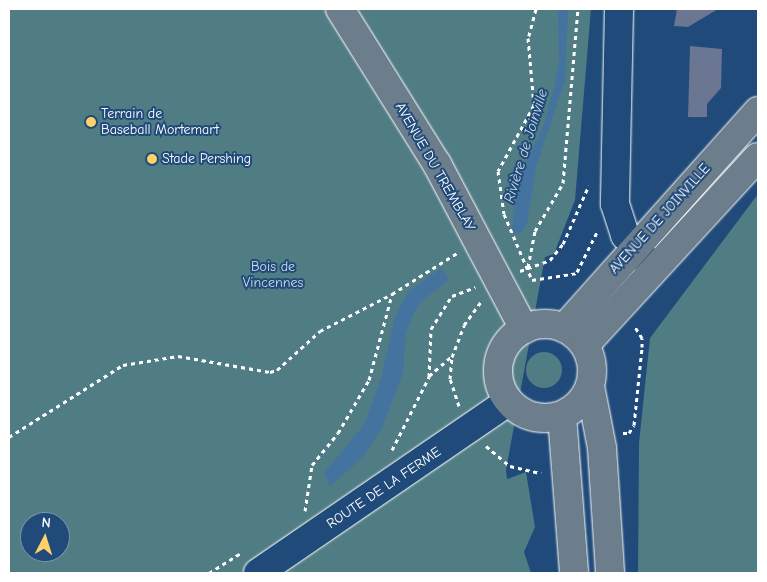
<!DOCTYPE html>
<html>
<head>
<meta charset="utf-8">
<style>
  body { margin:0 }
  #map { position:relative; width:767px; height:582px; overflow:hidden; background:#1f4a7a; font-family:"Comic Neue",sans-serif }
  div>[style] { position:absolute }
  .green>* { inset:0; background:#507c84 }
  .round { border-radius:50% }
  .water>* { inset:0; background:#4473a0 }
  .building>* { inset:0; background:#6b7693 }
  .path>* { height:3px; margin-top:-1.5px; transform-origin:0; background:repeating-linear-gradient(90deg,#fff 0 4px,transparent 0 8px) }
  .roads { filter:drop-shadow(0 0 1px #fff) drop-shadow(0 0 1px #fff) }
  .minor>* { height:28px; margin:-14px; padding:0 14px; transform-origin:14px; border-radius:14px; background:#1f4a7a }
  .major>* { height:28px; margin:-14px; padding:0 14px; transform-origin:14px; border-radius:14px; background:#6c7d8c }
  .major>.ring { margin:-14px; padding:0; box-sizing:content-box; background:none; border:28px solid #6c7d8c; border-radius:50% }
  .dots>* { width:14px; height:14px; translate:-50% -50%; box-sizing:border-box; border:2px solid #1f4a7a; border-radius:50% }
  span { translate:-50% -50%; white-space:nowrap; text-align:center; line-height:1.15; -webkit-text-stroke:4px #1f4a7a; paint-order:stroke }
  .poi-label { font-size:14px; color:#fff }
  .left { translate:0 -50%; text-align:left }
  .street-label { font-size:14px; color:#fff }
  .park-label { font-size:14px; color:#d3dee0 }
  .water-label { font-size:15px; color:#d0dce7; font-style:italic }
  .frame { position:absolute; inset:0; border:10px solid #fff; pointer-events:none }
  .north { position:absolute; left:20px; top:512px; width:50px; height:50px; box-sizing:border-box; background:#1f4a7a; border:1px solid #7992af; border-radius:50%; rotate:5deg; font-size:14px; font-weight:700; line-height:20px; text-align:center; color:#fff }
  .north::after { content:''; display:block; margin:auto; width:18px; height:22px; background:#ffd166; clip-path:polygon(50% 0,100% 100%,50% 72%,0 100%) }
</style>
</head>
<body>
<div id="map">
  <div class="green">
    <i style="clip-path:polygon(evenodd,9px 9px,591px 9px,575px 200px,554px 254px,545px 257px,506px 470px,507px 479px,526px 472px,535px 527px,524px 552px,531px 573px,9px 573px,9px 9px,30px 522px,60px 522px,60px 552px,30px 552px,30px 522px)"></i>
    <i style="clip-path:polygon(758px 194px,758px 573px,638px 573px,639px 443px,650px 338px)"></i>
    <i class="round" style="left:526px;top:352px;width:36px;height:36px"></i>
  </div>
  <div class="water">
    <i style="clip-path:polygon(558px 9px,568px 9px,565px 80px,536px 167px,527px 224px,521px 233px,515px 233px,512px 229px,518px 180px,543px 127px,555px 84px,559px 62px)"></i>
    <i style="clip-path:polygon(441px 268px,449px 279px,421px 302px,414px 313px,406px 332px,403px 373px,381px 430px,363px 457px,330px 486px,324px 473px,364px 425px,381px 379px,395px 317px,408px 292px)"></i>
  </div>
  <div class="building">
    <i style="clip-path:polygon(677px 9px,718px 9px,688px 27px,674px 26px)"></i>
    <i style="clip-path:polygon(690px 46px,722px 49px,721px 88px,707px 104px,707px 117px,688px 117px)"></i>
  </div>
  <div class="path">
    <i style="left:536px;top:9px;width:30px;rotate:105deg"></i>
    <i style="left:528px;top:38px;width:67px;rotate:84.9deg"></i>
    <i style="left:534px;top:105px;width:75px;rotate:118.6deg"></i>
    <i style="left:498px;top:171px;width:43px;rotate:82.1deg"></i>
    <i style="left:504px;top:214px;width:72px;rotate:67deg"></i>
    <i style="left:532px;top:280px;width:47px;rotate:-8.7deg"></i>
    <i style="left:528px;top:267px;width:37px;rotate:-79deg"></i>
    <i style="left:535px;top:231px;width:56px;rotate:-59.7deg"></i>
    <i style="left:563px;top:183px;width:175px;rotate:-85.1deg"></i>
    <i style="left:520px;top:271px;width:32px;rotate:-20deg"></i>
    <i style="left:550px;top:260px;width:21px;rotate:-51deg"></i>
    <i style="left:563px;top:244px;width:64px;rotate:-66.2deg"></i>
    <i style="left:577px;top:272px;width:45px;rotate:-63.4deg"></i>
    <i style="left:429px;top:376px;width:29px;rotate:-41deg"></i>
    <i style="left:459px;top:406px;width:28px;rotate:-108deg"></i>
    <i style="left:450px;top:379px;width:22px;rotate:-85deg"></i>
    <i style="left:452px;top:357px;width:34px;rotate:-69deg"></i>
    <i style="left:464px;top:325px;width:29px;rotate:-54deg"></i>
    <i style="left:623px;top:433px;width:6px"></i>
    <i style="left:629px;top:433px;width:9px;rotate:-58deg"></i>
    <i style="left:634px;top:425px;width:78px;rotate:-84.1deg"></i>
    <i style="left:642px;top:347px;width:9px;rotate:-90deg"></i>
    <i style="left:642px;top:338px;width:13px;rotate:-122deg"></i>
    <i style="left:9px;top:437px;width:135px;rotate:-32.3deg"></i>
    <i style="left:123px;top:365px;width:56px;rotate:-9.3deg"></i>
    <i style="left:178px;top:356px;width:93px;rotate:9.9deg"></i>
    <i style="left:270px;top:372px;width:7px;rotate:-16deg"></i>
    <i style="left:277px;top:370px;width:58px;rotate:-42.2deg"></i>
    <i style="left:320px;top:331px;width:81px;rotate:-27.2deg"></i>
    <i style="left:392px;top:294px;width:77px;rotate:-32.2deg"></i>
    <i style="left:486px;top:446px;width:31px;rotate:40deg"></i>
    <i style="left:510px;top:466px;width:32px;rotate:13deg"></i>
    <i style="left:392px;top:450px;width:82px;rotate:-63.1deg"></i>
    <i style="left:429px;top:377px;width:48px;rotate:-87.6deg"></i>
    <i style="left:431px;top:329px;width:39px;rotate:-58deg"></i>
    <i style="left:452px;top:296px;width:25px;rotate:-21deg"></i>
    <i style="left:305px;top:511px;width:47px;rotate:-81.3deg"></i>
    <i style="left:312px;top:465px;width:41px;rotate:-50.9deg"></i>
    <i style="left:338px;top:433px;width:61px;rotate:-59.7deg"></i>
    <i style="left:369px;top:380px;width:89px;rotate:-75deg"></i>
    <i style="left:209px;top:573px;width:39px;rotate:-32deg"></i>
  </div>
  <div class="roads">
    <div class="minor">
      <i style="left:619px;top:9px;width:195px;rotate:91.2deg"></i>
      <i style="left:615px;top:204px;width:33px;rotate:72deg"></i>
      <i style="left:625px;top:235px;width:40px;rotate:50deg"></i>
      <i style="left:258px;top:573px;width:303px;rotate:-34.4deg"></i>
    </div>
    <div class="major">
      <i style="left:340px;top:9px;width:183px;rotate:58deg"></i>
      <i style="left:437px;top:164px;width:187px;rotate:62.2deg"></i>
      <i class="ring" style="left:498px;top:324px;width:66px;height:66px"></i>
      <i style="left:564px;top:328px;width:291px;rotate:-48.2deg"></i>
      <i style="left:585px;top:345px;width:255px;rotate:-47.4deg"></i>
      <i style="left:590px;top:386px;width:63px;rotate:79deg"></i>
      <i style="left:602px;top:448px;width:125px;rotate:86.3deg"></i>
      <i style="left:562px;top:416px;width:157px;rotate:85.6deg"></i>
    </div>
  </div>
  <div class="dots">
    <i style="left:91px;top:122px;background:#ffd166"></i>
    <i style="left:152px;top:159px;background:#ffd166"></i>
  </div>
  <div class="poi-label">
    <span class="left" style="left:101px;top:122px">Terrain de<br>Baseball Mortemart</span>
    <span class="left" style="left:162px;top:159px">Stade Pershing</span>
  </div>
  <div class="street-label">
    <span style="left:435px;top:167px;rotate:60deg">AVENUE DU TREMBLAY</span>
    <span style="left:660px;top:219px;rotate:-48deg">AVENUE DE JOINVILLE</span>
    <span style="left:384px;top:488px;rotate:-34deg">ROUTE DE LA FERME</span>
  </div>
  <div class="park-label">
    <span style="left:273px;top:275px">Bois de<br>Vincennes</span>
  </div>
  <div class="water-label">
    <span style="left:526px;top:146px;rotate:-73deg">Rivière de Joinville</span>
  </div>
  <div class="frame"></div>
  <div class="north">N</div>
</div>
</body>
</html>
